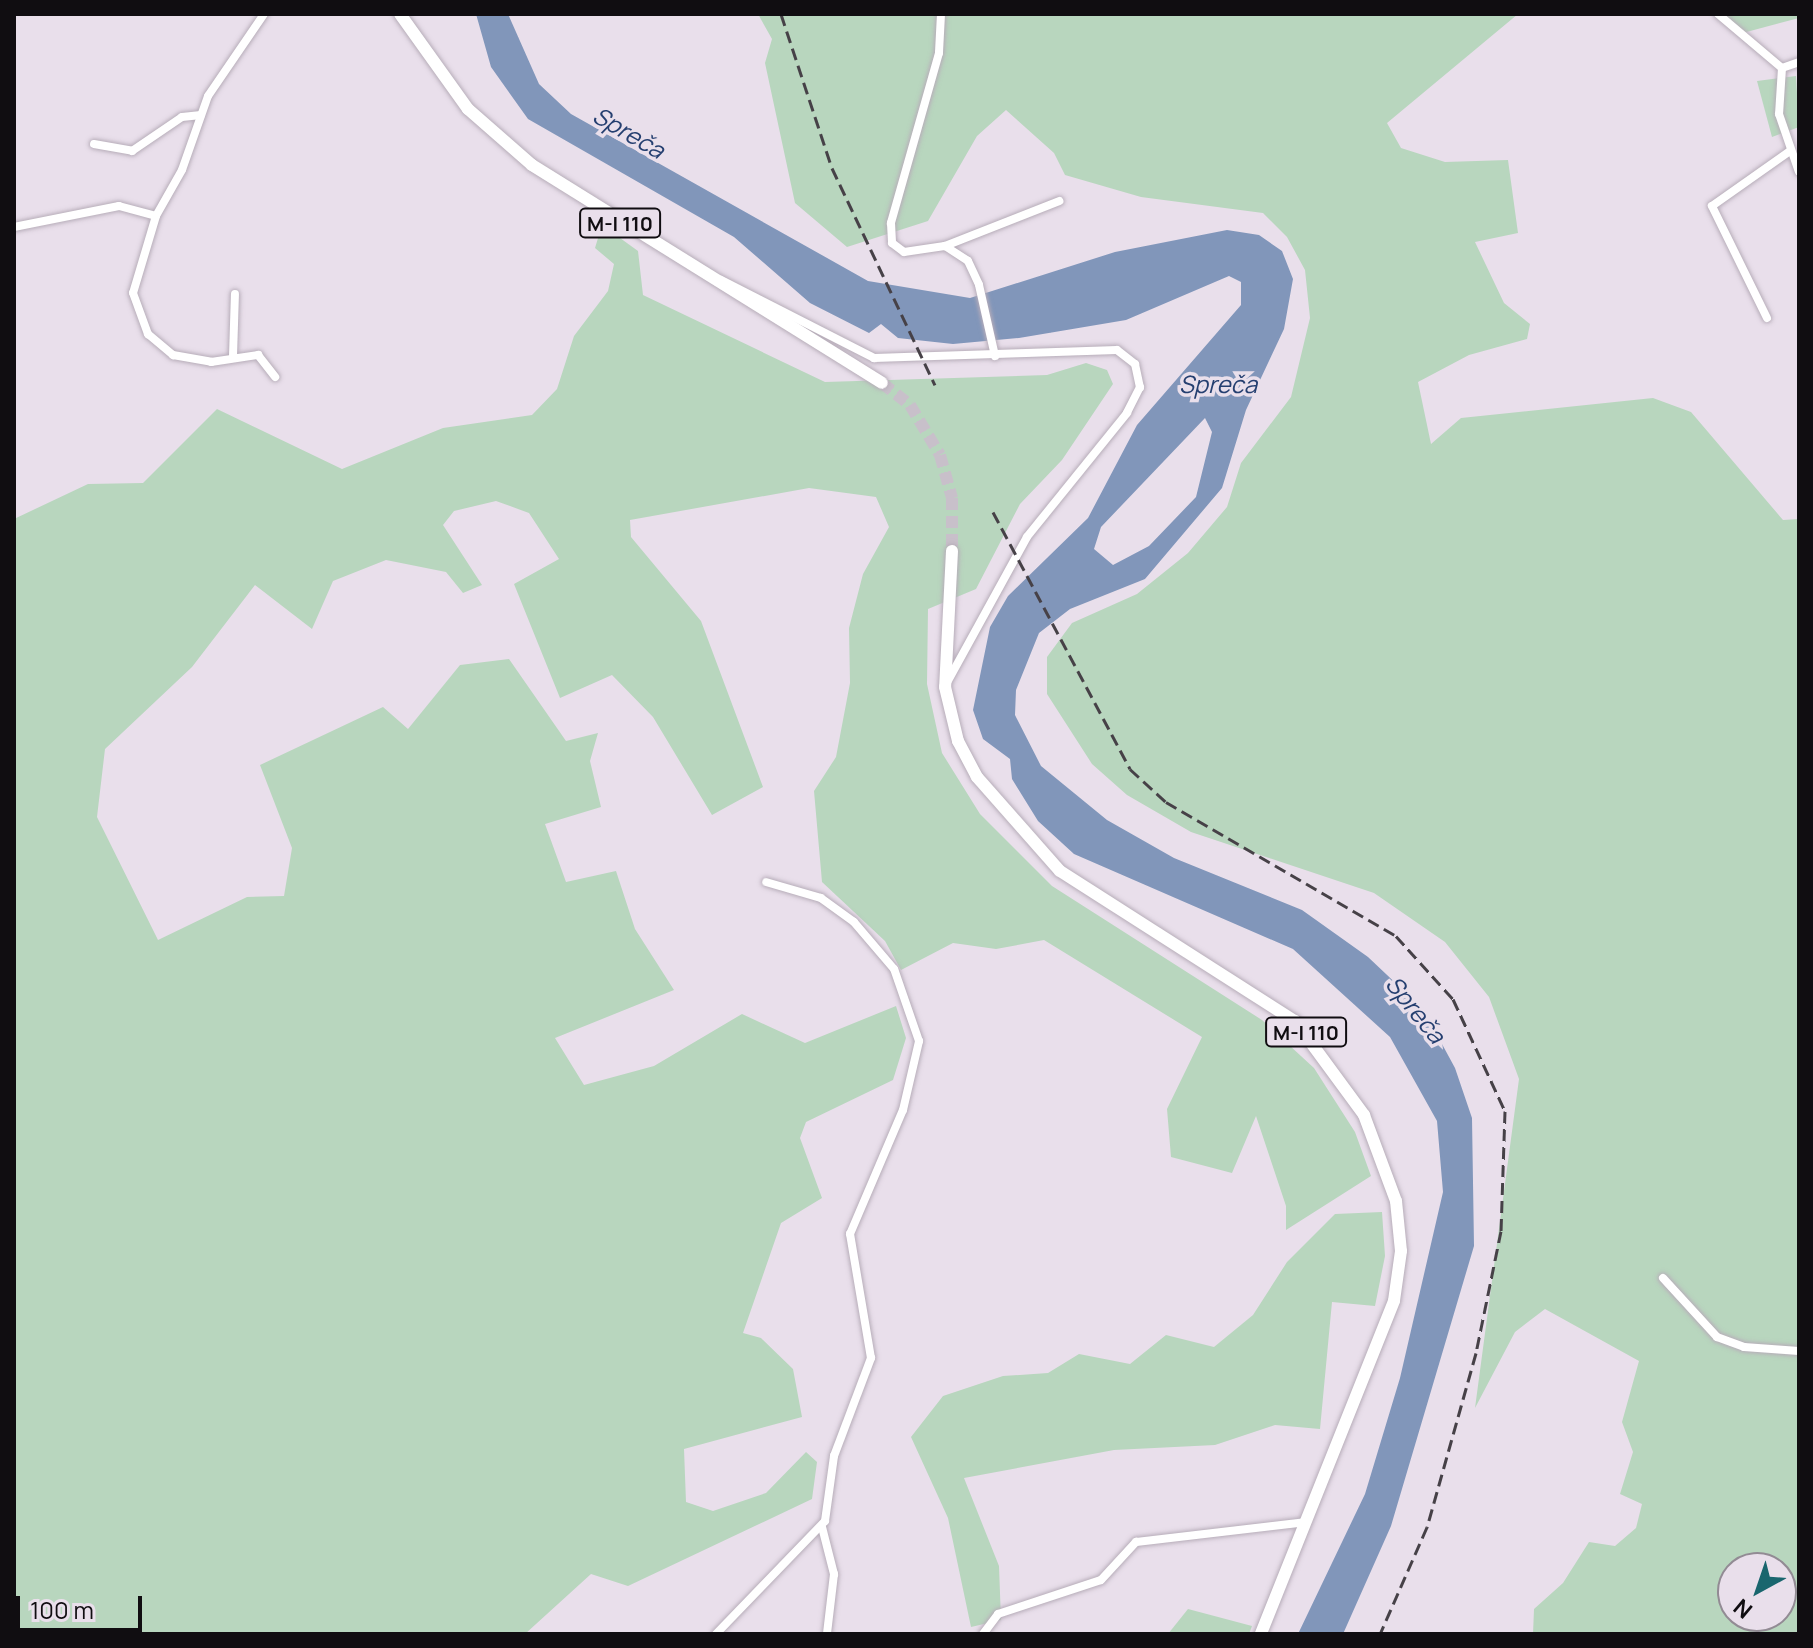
<!DOCTYPE html>
<html>
<head>
<meta charset="utf-8">
<style>
  body { margin:0 }
  #map { position:relative; width:1813px; height:1648px; overflow:hidden; background:#e9dfeb; font-family:Manrope,sans-serif }
  div>[style] { position:absolute }
  .green>* { inset:0; background:#b8d6be }
  .water>* { inset:0; background:#8196ba }
  .primary-tunnel>* { height:12px; margin-top:-6px; transform-origin:0; background:repeating-linear-gradient(90deg,#c8c0ca 0 12px,transparent 0 18px) }
  .roads { filter:drop-shadow(0 0 2px #b7adb9) drop-shadow(0 0 2px #b7adb9) }
  .street>* { height:8px; margin:-4px; padding:0 4px; transform-origin:4px; border-radius:4px; background:#fff }
  .primary>* { height:12px; margin:-6px; padding:0 6px; transform-origin:6px; border-radius:6px; background:#fff }
  .rail>* { height:3px; margin-top:-1.5px; transform-origin:0; background:repeating-linear-gradient(90deg,#464147 0 12px,transparent 0 18px) }
  span { translate:-50% -50%; white-space:nowrap; text-align:center; line-height:1.15; -webkit-text-stroke:7px #e9dfeb; paint-order:stroke }
  .shield-label span { padding:2px 6px; background:#e9dfeb; border:2px solid; border-radius:6px; -webkit-text-stroke-width:0 }
  .shield-label { font-size:20px; color:#100d11; font-weight:700 }
  .water-label { font-size:24px; color:#253f70; font-style:italic }
  .frame { position:absolute; inset:0; border:16px solid #100d11; pointer-events:none }
  .north { position:absolute; left:1717px; top:1552px; width:80px; height:80px; box-sizing:border-box; background:#e9dfeb; border:2px solid #928b94; border-radius:50%; rotate:220deg; font-size:22px; font-weight:700; line-height:32px; text-align:center; color:#100d11 }
  .north::after { content:''; display:block; margin:auto; width:28px; height:36px; background:#19666e; clip-path:polygon(50% 0,100% 100%,50% 72%,0 100%) }
  .scale { position:absolute; left:16px; top:1596px; width:126px; height:36px; box-sizing:border-box; border:4px solid #100d11; border-top:0; padding-left:10px; font-size:24px; line-height:28px; white-space:nowrap; color:#100d11; -webkit-text-stroke:6px #e9dfeb; paint-order:stroke }
</style>
</head>
<body>
<div id="map">
  <div class="green">
    <i style="clip-path:polygon(evenodd,758px 14px,1518px 14px,1387px 123px,1401px 148px,1445px 162px,1508px 160px,1518px 233px,1475px 242px,1504px 303px,1530px 324px,1527px 339px,1469px 355px,1418px 382px,1431px 444px,1461px 418px,1653px 398px,1691px 412px,1783px 520px,1799px 519px,1799px 1634px,1533px 1634px,1534px 1609px,1563px 1583px,1589px 1542px,1615px 1546px,1636px 1528px,1642px 1504px,1620px 1494px,1633px 1452px,1622px 1422px,1639px 1361px,1545px 1309px,1515px 1332px,1475px 1408px,1519px 1079px,1489px 997px,1445px 942px,1374px 893px,1191px 832px,1127px 795px,1092px 764px,1047px 694px,1047px 657px,1072px 623px,1137px 594px,1188px 553px,1227px 507px,1241px 463px,1291px 397px,1310px 318px,1305px 270px,1287px 237px,1263px 213px,1141px 197px,1065px 175px,1054px 153px,1006px 110px,977px 136px,928px 221px,847px 247px,795px 203px,765px 63px,772px 39px,758px 14px,1733px 1568px,1781px 1568px,1781px 1616px,1733px 1616px,1733px 1568px)"></i>
    <i style="clip-path:polygon(1724px 14px,1799px 14px,1799px 18px,1739px 34px)"></i>
    <i style="clip-path:polygon(1796px 76px,1799px 127px,1772px 137px,1757px 81px)"></i>
    <i style="clip-path:polygon(602px 225px,638px 251px,643px 295px,825px 382px,1047px 375px,1086px 363px,1107px 370px,1113px 384px,1062px 460px,1020px 504px,976px 589px,928px 609px,927px 684px,942px 753px,980px 814px,1052px 886px,1262px 1020px,1314px 1068px,1355px 1132px,1371px 1176px,1286px 1230px,1286px 1206px,1256px 1116px,1232px 1173px,1171px 1157px,1167px 1109px,1202px 1037px,1044px 940px,996px 949px,953px 943px,901px 970px,885px 941px,822px 882px,814px 791px,836px 757px,850px 683px,849px 628px,863px 574px,889px 527px,876px 497px,809px 488px,630px 520px,631px 537px,701px 621px,763px 787px,712px 815px,653px 717px,612px 675px,560px 698px,514px 584px,559px 559px,529px 513px,496px 501px,454px 511px,443px 525px,482px 585px,463px 593px,446px 572px,386px 560px,333px 581px,312px 629px,255px 585px,192px 667px,105px 749px,97px 817px,158px 940px,247px 897px,284px 896px,292px 848px,260px 765px,383px 707px,408px 729px,460px 665px,509px 659px,566px 741px,598px 733px,590px 761px,601px 807px,545px 824px,566px 882px,616px 871px,635px 929px,674px 990px,555px 1038px,584px 1085px,654px 1066px,742px 1014px,805px 1043px,896px 1006px,906px 1038px,893px 1080px,806px 1122px,800px 1138px,822px 1198px,781px 1223px,743px 1333px,761px 1338px,793px 1369px,802px 1417px,684px 1449px,686px 1502px,713px 1511px,766px 1493px,806px 1452px,817px 1462px,812px 1499px,628px 1586px,591px 1574px,525px 1634px,14px 1634px,14px 519px,88px 484px,143px 483px,217px 409px,342px 469px,443px 428px,532px 415px,557px 389px,574px 336px,608px 291px,614px 264px,595px 248px)"></i>
    <i style="clip-path:polygon(1382px 1212px,1385px 1256px,1375px 1306px,1332px 1302px,1320px 1429px,1275px 1425px,1215px 1445px,1114px 1450px,964px 1478px,999px 1566px,1001px 1620px,971px 1627px,948px 1518px,911px 1437px,943px 1396px,1003px 1376px,1048px 1373px,1079px 1354px,1130px 1364px,1166px 1335px,1214px 1347px,1253px 1315px,1287px 1262px,1335px 1214px)"></i>
    <i style="clip-path:polygon(1188px 1609px,1252px 1626px,1249px 1634px,1168px 1634px)"></i>
  </div>
  <div class="water">
    <i style="clip-path:polygon(evenodd,476px 14px,508px 14px,539px 84px,571px 114px,868px 281px,970px 298px,1115px 252px,1227px 230px,1259px 235px,1282px 251px,1293px 279px,1284px 329px,1246px 410px,1222px 488px,1145px 579px,1070px 609px,1039px 633px,1016px 690px,1015px 715px,1041px 766px,1107px 820px,1174px 858px,1302px 910px,1368px 957px,1423px 1009px,1455px 1068px,1472px 1118px,1474px 1246px,1391px 1526px,1343px 1634px,1298px 1634px,1365px 1494px,1400px 1378px,1443px 1192px,1437px 1121px,1390px 1037px,1293px 949px,1074px 854px,1038px 821px,1012px 779px,1010px 759px,983px 739px,973px 710px,990px 627px,1008px 596px,1088px 518px,1137px 425px,1241px 305px,1241px 282px,1229px 276px,1126px 320px,1019px 338px,953px 344px,898px 338px,881px 324px,869px 333px,810px 303px,734px 237px,528px 119px,491px 67px,476px 14px,1205px 418px,1212px 432px,1196px 497px,1149px 546px,1113px 565px,1094px 549px,1101px 527px,1205px 418px)"></i>
  </div>
  <div class="primary-tunnel">
    <i style="left:882px;top:383px;width:36px;rotate:38deg"></i>
    <i style="left:910px;top:405px;width:58px;rotate:59deg"></i>
    <i style="left:940px;top:455px;width:45px;rotate:74.4deg"></i>
    <i style="left:952px;top:498px;width:53px;rotate:90deg"></i>
  </div>
  <div class="roads">
    <div class="street">
      <i style="left:264px;top:14px;width:99px;rotate:124.3deg"></i>
      <i style="left:208px;top:96px;width:78px;rotate:109.4deg"></i>
      <i style="left:182px;top:170px;width:53px;rotate:119.5deg"></i>
      <i style="left:156px;top:216px;width:80px;rotate:106.6deg"></i>
      <i style="left:133px;top:293px;width:44px;rotate:69.9deg"></i>
      <i style="left:148px;top:334px;width:33px;rotate:40deg"></i>
      <i style="left:173px;top:355px;width:39px;rotate:10deg"></i>
      <i style="left:211px;top:362px;width:48px;rotate:-8.5deg"></i>
      <i style="left:258px;top:355px;width:28px;rotate:52deg"></i>
      <i style="left:941px;top:14px;width:39px;rotate:93deg"></i>
      <i style="left:939px;top:53px;width:177px;rotate:105.8deg"></i>
      <i style="left:891px;top:223px;width:20px;rotate:87deg"></i>
      <i style="left:892px;top:243px;width:15px;rotate:37deg"></i>
      <i style="left:904px;top:252px;width:41px;rotate:-8.3deg"></i>
      <i style="left:945px;top:246px;width:123px;rotate:-21.5deg"></i>
      <i style="left:1718px;top:14px;width:84px;rotate:40.2deg"></i>
      <i style="left:1782px;top:68px;width:18px;rotate:-19deg"></i>
      <i style="left:1782px;top:68px;width:46px;rotate:93.7deg"></i>
      <i style="left:1779px;top:114px;width:61px;rotate:71deg"></i>
      <i style="left:94px;top:144px;width:39px;rotate:10deg"></i>
      <i style="left:132px;top:151px;width:60px;rotate:-34.2deg"></i>
      <i style="left:182px;top:117px;width:19px;rotate:-6deg"></i>
      <i style="left:14px;top:227px;width:107px;rotate:-11.3deg"></i>
      <i style="left:119px;top:206px;width:38px;rotate:15deg"></i>
      <i style="left:945px;top:246px;width:27px;rotate:33deg"></i>
      <i style="left:968px;top:261px;width:26px;rotate:65deg"></i>
      <i style="left:979px;top:285px;width:73px;rotate:77.3deg"></i>
      <i style="left:721px;top:280px;width:172px;rotate:27deg"></i>
      <i style="left:874px;top:358px;width:243px;rotate:-1.9deg"></i>
      <i style="left:1117px;top:350px;width:23px;rotate:38deg"></i>
      <i style="left:1135px;top:364px;width:24px;rotate:78deg"></i>
      <i style="left:1140px;top:387px;width:29px;rotate:117deg"></i>
      <i style="left:1127px;top:413px;width:159px;rotate:128.9deg"></i>
      <i style="left:1027px;top:537px;width:170px;rotate:118.8deg"></i>
      <i style="left:1767px;top:318px;width:125px;rotate:-116.2deg"></i>
      <i style="left:1712px;top:206px;width:95px;rotate:-35.2deg"></i>
      <i style="left:233px;top:356px;width:62px;rotate:-88.2deg"></i>
      <i style="left:1663px;top:1278px;width:80px;rotate:47.5deg"></i>
      <i style="left:1717px;top:1337px;width:29px;rotate:20deg"></i>
      <i style="left:1744px;top:1347px;width:55px;rotate:4.2deg"></i>
      <i style="left:822px;top:1527px;width:49px;rotate:75.7deg"></i>
      <i style="left:834px;top:1574px;width:60px;rotate:96.7deg"></i>
      <i style="left:716px;top:1634px;width:157px;rotate:-46deg"></i>
      <i style="left:825px;top:1521px;width:66px;rotate:-82.1deg"></i>
      <i style="left:834px;top:1456px;width:105px;rotate:-69.3deg"></i>
      <i style="left:871px;top:1358px;width:126px;rotate:-99.6deg"></i>
      <i style="left:850px;top:1234px;width:135px;rotate:-66.9deg"></i>
      <i style="left:903px;top:1110px;width:71px;rotate:-76.9deg"></i>
      <i style="left:919px;top:1041px;width:76px;rotate:-109.1deg"></i>
      <i style="left:894px;top:969px;width:62px;rotate:-130.4deg"></i>
      <i style="left:854px;top:922px;width:41px;rotate:-144deg"></i>
      <i style="left:821px;top:898px;width:57px;rotate:-163.8deg"></i>
      <i style="left:983px;top:1634px;width:25px;rotate:-53deg"></i>
      <i style="left:998px;top:1614px;width:108px;rotate:-18.3deg"></i>
      <i style="left:1101px;top:1580px;width:52px;rotate:-47.4deg"></i>
      <i style="left:1136px;top:1542px;width:170px;rotate:-6.7deg"></i>
    </div>
    <div class="primary">
      <i style="left:400px;top:14px;width:117px;rotate:54.4deg"></i>
      <i style="left:468px;top:109px;width:85px;rotate:41.2deg"></i>
      <i style="left:532px;top:165px;width:412px;rotate:31.9deg"></i>
      <i style="left:952px;top:551px;width:136px;rotate:92.9deg"></i>
      <i style="left:945px;top:687px;width:56px;rotate:76.5deg"></i>
      <i style="left:958px;top:741px;width:41px;rotate:62.2deg"></i>
      <i style="left:977px;top:777px;width:125px;rotate:48.6deg"></i>
      <i style="left:1060px;top:871px;width:279px;rotate:32.6deg"></i>
      <i style="left:1295px;top:1021px;width:117px;rotate:53.7deg"></i>
      <i style="left:1364px;top:1115px;width:92px;rotate:69.6deg"></i>
      <i style="left:1396px;top:1201px;width:50px;rotate:84.3deg"></i>
      <i style="left:1401px;top:1251px;width:50px;rotate:98deg"></i>
      <i style="left:1394px;top:1301px;width:359px;rotate:111.8deg"></i>
    </div>
  </div>
  <div class="rail">
    <i style="left:781px;top:14px;width:162px;rotate:71.7deg"></i>
    <i style="left:832px;top:168px;width:240px;rotate:64.6deg"></i>
    <i style="left:993px;top:512px;width:291px;rotate:61.9deg"></i>
    <i style="left:1130px;top:769px;width:49px;rotate:42.5deg"></i>
    <i style="left:1166px;top:802px;width:266px;rotate:30.2deg"></i>
    <i style="left:1396px;top:936px;width:85px;rotate:47.9deg"></i>
    <i style="left:1453px;top:999px;width:123px;rotate:65.1deg"></i>
    <i style="left:1505px;top:1111px;width:120px;rotate:91.9deg"></i>
    <i style="left:1501px;top:1231px;width:125px;rotate:101.6deg"></i>
    <i style="left:1476px;top:1353px;width:181px;rotate:105.7deg"></i>
    <i style="left:1427px;top:1527px;width:117px;rotate:113.7deg"></i>
  </div>
  <div class="shield-label">
    <span style="left:620px;top:223px">M-I 110</span>
    <span style="left:1306px;top:1032px">M-I 110</span>
  </div>
  <div class="water-label">
    <span style="left:629px;top:132px;rotate:30deg">Spreča</span>
    <span style="left:1218px;top:384px">Spreča</span>
    <span style="left:1416px;top:1009px;rotate:51deg">Spreča</span>
  </div>
  <div class="frame"></div>
  <div class="north">N</div>
  <div class="scale">100 m</div>
</div>
</body>
</html>
